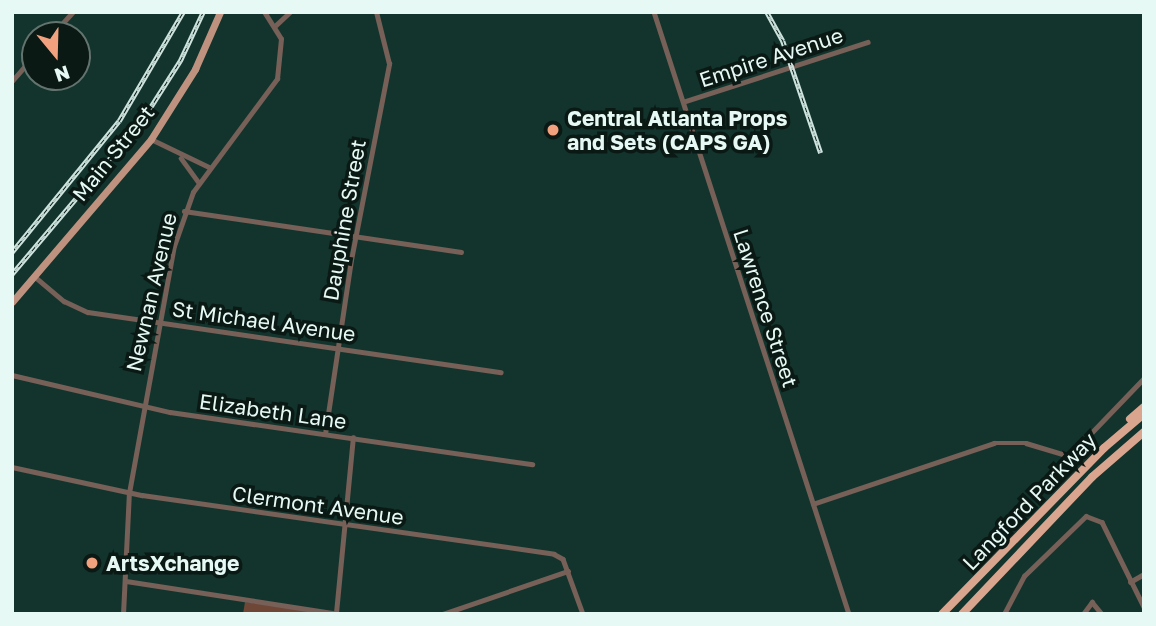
<!DOCTYPE html>
<html>
<head>
<meta charset="utf-8">
<style>
  body { margin:0 }
  #map { position:relative; width:1156px; height:626px; overflow:hidden; background:#13342d; font-family:"Golos Text",sans-serif }
  div>[style] { position:absolute }
  .green>* { inset:0; background:#6f4736 }
  .minor>* { height:4.5px; margin:-2.25px; padding:0 2.25px; transform-origin:2.25px; border-radius:2.25px; background:#766057 }
  .primary>* { height:7px; margin:-3.5px; padding:0 3.5px; transform-origin:3.5px; border-radius:3.5px; background:#be927f }
  .motorway>* { height:8px; margin:-4px; padding:0 4px; transform-origin:4px; border-radius:4px; background:#daa58f }
  .rail>* { height:4.5px; margin-top:-2.25px; transform-origin:0; background:repeating-linear-gradient(90deg,#0b1915 0 5px,#cee3de 0 10px); box-sizing:border-box; border-block:2px solid #cee3de }
  .dots>* { width:19px; height:19px; translate:-50% -50%; box-sizing:border-box; border:4px solid #0b1915; border-radius:50% }
  span { translate:-50% -50%; white-space:nowrap; text-align:center; line-height:1.15; -webkit-text-stroke:7px #0b1915; paint-order:stroke }
  .street-label { font-size:21px; color:#e6f9f4 }
  .poi-label { font-size:21px; color:#e6f9f4; font-weight:700 }
  .left { translate:0 -50%; text-align:left }
  .frame { position:absolute; inset:0; border:14px solid #e6f9f4; pointer-events:none }
  .north { position:absolute; left:21px; top:21px; width:70px; height:70px; box-sizing:border-box; background:#0b1915; border:2px solid #63736e; border-radius:50%; rotate:161deg; font-size:19px; font-weight:700; line-height:28px; text-align:center; color:#e6f9f4 }
  .north::after { content:''; display:block; margin:auto; width:24px; height:32px; background:#f2a17e; clip-path:polygon(50% 0,100% 100%,50% 72%,0 100%) }
</style>
</head>
<body>
<div id="map">
  <div class="green">
    <i style="clip-path:polygon(245px 602px,315px 611px,326px 614px,243px 614px)"></i>
  </div>
  <div class="minor">
    <i style="left:654px;top:12px;width:633px;rotate:72.05deg"></i>
    <i style="left:275px;top:26px;width:21px;rotate:-43deg"></i>
    <i style="left:52px;top:35px;width:31px;rotate:-48deg"></i>
    <i style="left:12px;top:81px;width:35px;rotate:-49deg"></i>
    <i style="left:683px;top:102px;width:194px;rotate:-18deg"></i>
    <i style="left:151px;top:139px;width:64px;rotate:25.8deg"></i>
    <i style="left:181px;top:158px;width:31px;rotate:54deg"></i>
    <i style="left:184px;top:211px;width:280px;rotate:8.4deg"></i>
    <i style="left:34px;top:276px;width:39px;rotate:40deg"></i>
    <i style="left:64px;top:301px;width:26px;rotate:25deg"></i>
    <i style="left:88px;top:312px;width:417px;rotate:8.3deg"></i>
    <i style="left:12px;top:375px;width:162px;rotate:13.2deg"></i>
    <i style="left:170px;top:412px;width:366px;rotate:8.2deg"></i>
    <i style="left:325px;top:434px;width:176px;rotate:-81.5deg"></i>
    <i style="left:351px;top:260px;width:200px;rotate:-79deg"></i>
    <i style="left:389px;top:64px;width:54px;rotate:-104deg"></i>
    <i style="left:12px;top:467px;width:133px;rotate:12.2deg"></i>
    <i style="left:142px;top:495px;width:416px;rotate:8.1deg"></i>
    <i style="left:554px;top:554px;width:10px;rotate:29deg"></i>
    <i style="left:563px;top:559px;width:59px;rotate:70deg"></i>
    <i style="left:813px;top:504px;width:191px;rotate:-18.6deg"></i>
    <i style="left:994px;top:443px;width:32px"></i>
    <i style="left:1026px;top:443px;width:45px;rotate:16.8deg"></i>
    <i style="left:1069px;top:456px;width:108px;rotate:-46.1deg"></i>
    <i style="left:126px;top:581px;width:215px;rotate:8.8deg"></i>
    <i style="left:1130px;top:582px;width:16px;rotate:-30deg"></i>
    <i style="left:336px;top:613px;width:176px;rotate:-84.5deg"></i>
    <i style="left:123px;top:614px;width:121px;rotate:-87.2deg"></i>
    <i style="left:129px;top:493px;width:251px;rotate:-79.7deg"></i>
    <i style="left:174px;top:246px;width:57px;rotate:-70.6deg"></i>
    <i style="left:193px;top:192px;width:141px;rotate:-53.4deg"></i>
    <i style="left:277px;top:79px;width:40px;rotate:-84.3deg"></i>
    <i style="left:281px;top:39px;width:32px;rotate:-122deg"></i>
    <i style="left:443px;top:614px;width:132px;rotate:-19deg"></i>
    <i style="left:1004px;top:614px;width:43px;rotate:-62.2deg"></i>
    <i style="left:1024px;top:576px;width:86px;rotate:-44.1deg"></i>
    <i style="left:1086px;top:516px;width:17px;rotate:21deg"></i>
    <i style="left:1102px;top:522px;width:95px;rotate:63.7deg"></i>
    <i style="left:1083px;top:614px;width:15px;rotate:-53deg"></i>
    <i style="left:1092px;top:602px;width:16px;rotate:50deg"></i>
  </div>
  <div class="primary">
    <i style="left:12px;top:302px;width:214px;rotate:-49.5deg"></i>
    <i style="left:151px;top:139px;width:83px;rotate:-57.8deg"></i>
    <i style="left:195px;top:69px;width:62px;rotate:-66.3deg"></i>
  </div>
  <div class="motorway">
    <i style="left:1130px;top:419px;width:18px;rotate:-41deg"></i>
    <i style="left:942px;top:614px;width:232px;rotate:-45.7deg"></i>
    <i style="left:1104px;top:448px;width:52px;rotate:-40.4deg"></i>
    <i style="left:962px;top:614px;width:189px;rotate:-46.5deg"></i>
    <i style="left:1092px;top:477px;width:69px;rotate:-40.9deg"></i>
  </div>
  <div class="rail">
    <i style="left:767px;top:12px;width:33px;rotate:61deg"></i>
    <i style="left:783px;top:41px;width:118px;rotate:71.3deg"></i>
    <i style="left:12px;top:252px;width:169px;rotate:-50.8deg"></i>
    <i style="left:119px;top:121px;width:126px;rotate:-59.6deg"></i>
    <i style="left:12px;top:274px;width:203px;rotate:-49.8deg"></i>
    <i style="left:143px;top:119px;width:69px;rotate:-57.5deg"></i>
    <i style="left:180px;top:61px;width:54px;rotate:-64.9deg"></i>
  </div>
  <div class="dots">
    <i style="left:553px;top:130px;background:#f2a17e"></i>
    <i style="left:92px;top:563px;background:#f2a17e"></i>
  </div>
  <div class="street-label">
    <span style="left:771px;top:57px;rotate:-18deg">Empire Avenue</span>
    <span style="left:113px;top:153px;rotate:-51deg">Main Street</span>
    <span style="left:344px;top:220px;rotate:-80deg">Dauphine Street</span>
    <span style="left:151px;top:292px;rotate:-77deg">Newnan Avenue</span>
    <span style="left:766px;top:308px;rotate:72deg">Lawrence Street</span>
    <span style="left:264px;top:321px;rotate:8deg">St Michael Avenue</span>
    <span style="left:273px;top:411px;rotate:8deg">Elizabeth Lane</span>
    <span style="left:1029px;top:501px;rotate:-46deg">Langford Parkway</span>
    <span style="left:318px;top:505px;rotate:8deg">Clermont Avenue</span>
  </div>
  <div class="poi-label">
    <span class="left" style="left:567px;top:130px">Central Atlanta Props<br>and Sets (CAPS GA)</span>
    <span class="left" style="left:106px;top:563px">ArtsXchange</span>
  </div>
  <div class="frame"></div>
  <div class="north">N</div>
</div>
</body>
</html>
